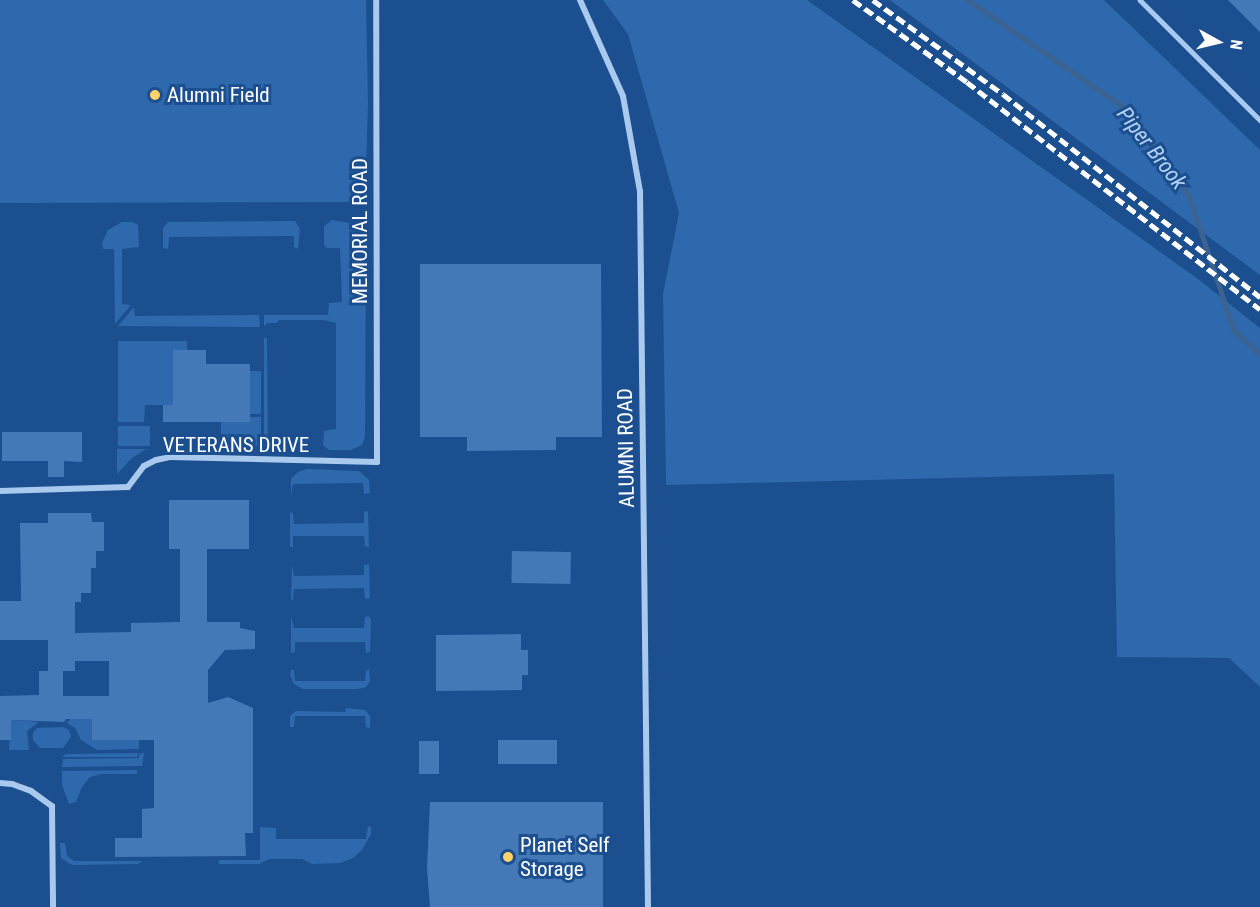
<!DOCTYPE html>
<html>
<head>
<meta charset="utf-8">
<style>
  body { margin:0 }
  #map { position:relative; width:1260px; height:907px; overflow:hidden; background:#1b4f8f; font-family:"Roboto Condensed",sans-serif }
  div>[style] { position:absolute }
  .green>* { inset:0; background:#2e69ad; transform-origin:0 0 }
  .stream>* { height:4.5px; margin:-2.25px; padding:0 2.25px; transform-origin:2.25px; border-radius:2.25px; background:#3c6290 }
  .building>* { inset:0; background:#4478b7; transform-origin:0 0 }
  .lane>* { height:4.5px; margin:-2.25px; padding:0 2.25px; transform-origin:2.25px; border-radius:2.25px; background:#a9c9ee }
  .street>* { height:6px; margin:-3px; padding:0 3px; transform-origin:3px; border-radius:3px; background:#a9c9ee }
  .rail>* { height:4.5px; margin-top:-2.25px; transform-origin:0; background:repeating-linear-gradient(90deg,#fff 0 10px,transparent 0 14.5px) }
  .dots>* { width:16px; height:16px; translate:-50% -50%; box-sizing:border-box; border:3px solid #1b4f8f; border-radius:50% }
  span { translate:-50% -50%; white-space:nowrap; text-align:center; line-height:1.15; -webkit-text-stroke:6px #1b4f8f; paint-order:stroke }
  .poi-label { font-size:21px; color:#fff }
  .left { translate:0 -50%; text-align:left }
  .street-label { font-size:21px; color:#fff }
  .water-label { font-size:22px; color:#b5d3f5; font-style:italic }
  .north { position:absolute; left:1188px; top:12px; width:60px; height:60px; -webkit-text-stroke:4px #1b4f8f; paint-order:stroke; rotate:98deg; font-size:16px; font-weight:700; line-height:24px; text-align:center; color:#fff }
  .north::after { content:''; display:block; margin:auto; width:21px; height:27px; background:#fff; clip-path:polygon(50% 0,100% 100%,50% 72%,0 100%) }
</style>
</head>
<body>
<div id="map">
  <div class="green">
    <i style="clip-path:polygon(0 0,366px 0,368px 103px,365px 202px,0 203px)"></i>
    <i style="clip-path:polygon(603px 0,807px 0,1198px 279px,1260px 328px,1260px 687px,1229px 658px,1117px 657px,1114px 474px,666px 485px,663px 294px,679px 213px,628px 34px)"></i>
    <i style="clip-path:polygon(890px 0,1104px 0,1260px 150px,1260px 275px)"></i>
    <i style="clip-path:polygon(332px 220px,356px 224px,364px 233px,366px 244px,365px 436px,362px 445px,351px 450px,329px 450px,323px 445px,324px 431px,336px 429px,336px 323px,323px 320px,279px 320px,277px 323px,267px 323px,264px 327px,264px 315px,328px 315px,329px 303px,342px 302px,340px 248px,327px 248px,324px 245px,324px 226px)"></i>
    <i style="clip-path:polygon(295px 221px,300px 229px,298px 249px,294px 247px,294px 236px,169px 237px,168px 249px,163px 248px,163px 228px,168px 222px)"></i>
    <i style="clip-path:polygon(122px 222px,133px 222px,138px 225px,139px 247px,122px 249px,122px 304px,131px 305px,115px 324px,114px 249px,103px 249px,102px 243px,108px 230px)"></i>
    <i style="clip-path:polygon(134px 307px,135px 316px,259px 315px,260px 327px,118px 326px)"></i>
    <i style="clip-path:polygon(264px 337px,267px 339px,268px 441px,278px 442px,274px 450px,272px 443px,264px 443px)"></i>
    <i style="clip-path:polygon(118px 341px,187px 341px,187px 350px,173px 350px,173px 405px,145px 405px,144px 422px,118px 422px)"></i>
    <i style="left:250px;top:371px;width:11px;height:43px"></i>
    <i style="clip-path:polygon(250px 417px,261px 417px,261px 446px,221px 446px,221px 422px,249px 422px)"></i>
    <i style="left:118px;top:426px;width:32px;height:20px"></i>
    <i style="clip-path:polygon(117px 449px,146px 449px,132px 458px,117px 474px)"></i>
    <i style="clip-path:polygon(307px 469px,359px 471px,369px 480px,370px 493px,364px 494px,363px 483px,293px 484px,291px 496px,291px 479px,298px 472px)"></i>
    <i style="clip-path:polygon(368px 511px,369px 547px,365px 546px,364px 536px,293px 536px,293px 547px,290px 547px,290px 512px,293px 513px,294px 524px,364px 523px,364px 512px)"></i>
    <i style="clip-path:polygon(292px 564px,294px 576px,364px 575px,364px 565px,369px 564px,370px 598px,365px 599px,364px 588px,294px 589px,293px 600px,291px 600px)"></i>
    <i style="clip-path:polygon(291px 616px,294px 628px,364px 628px,365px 617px,368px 616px,371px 619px,370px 652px,366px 653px,365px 642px,295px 642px,295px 652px,291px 653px)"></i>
    <i style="clip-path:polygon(369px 669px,370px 681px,366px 687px,358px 689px,303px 689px,294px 684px,290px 675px,291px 670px,294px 670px,295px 681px,365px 681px,366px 671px)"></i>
    <i style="clip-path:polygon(346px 708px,365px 710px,370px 716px,370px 728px,366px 727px,365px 716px,295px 716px,294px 727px,290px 727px,290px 716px,296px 711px,345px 712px)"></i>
    <i style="clip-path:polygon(70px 719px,92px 719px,92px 740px,139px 739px,139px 749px,97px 750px,81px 740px,75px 728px,67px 723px)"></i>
    <i style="clip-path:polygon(11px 720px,39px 722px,27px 731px,29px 750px,9px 750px)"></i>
    <i style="clip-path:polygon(63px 727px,69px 730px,71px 737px,63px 748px,40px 748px,33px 740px,33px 733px,37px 728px)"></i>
    <i style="clip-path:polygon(138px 753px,137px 757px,62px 757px,66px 754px)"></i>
    <i style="clip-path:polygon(144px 753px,142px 766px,62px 767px,63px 759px,139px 758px,139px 754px)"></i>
    <i style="clip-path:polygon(137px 770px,137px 774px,101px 774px,90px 777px,82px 787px,76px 802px,69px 804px,62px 785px,62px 771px)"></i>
    <i style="clip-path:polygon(368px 826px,371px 827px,371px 834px,362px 850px,353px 858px,340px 863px,312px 864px,302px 859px,269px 859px,259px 864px,219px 864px,219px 860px,260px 860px,260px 827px,276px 828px,276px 839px,366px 839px)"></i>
    <i style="clip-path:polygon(60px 843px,65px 843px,67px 856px,74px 861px,142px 861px,138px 864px,72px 865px,61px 858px)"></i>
  </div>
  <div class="stream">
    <i style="left:968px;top:0;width:182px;rotate:34.5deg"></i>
    <i style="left:1118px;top:103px;width:116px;rotate:52.3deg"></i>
    <i style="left:1189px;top:195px;width:142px;rotate:71.6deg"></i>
    <i style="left:1234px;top:330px;width:35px;rotate:43deg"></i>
  </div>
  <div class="building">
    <i style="clip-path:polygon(1228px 0,1260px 0,1260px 32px)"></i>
    <i style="clip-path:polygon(420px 264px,601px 264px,602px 437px,556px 437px,556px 450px,467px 451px,467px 437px,420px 437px)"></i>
    <i style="clip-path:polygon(173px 350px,206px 350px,206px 364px,250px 364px,250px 422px,163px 422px,163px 405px,173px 405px)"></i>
    <i style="clip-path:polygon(2px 432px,82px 432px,82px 462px,64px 461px,64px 477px,48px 477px,48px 461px,2px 461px)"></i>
    <i style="clip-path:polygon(evenodd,169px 500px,249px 500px,249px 549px,207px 549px,207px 622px,240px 622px,240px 628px,255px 631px,255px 649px,225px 650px,208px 670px,208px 703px,228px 697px,253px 708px,253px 833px,245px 833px,246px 856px,115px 857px,115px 838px,142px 838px,142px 809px,154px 808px,154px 740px,92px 740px,92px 719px,66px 719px,64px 722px,11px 720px,11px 740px,0 740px,0 696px,39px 695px,39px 671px,48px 671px,48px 640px,0 640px,0 601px,21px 601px,20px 523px,48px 523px,48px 513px,91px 513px,92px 522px,104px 522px,104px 551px,96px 551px,96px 568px,91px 568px,91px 593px,81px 593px,81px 602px,75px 602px,75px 633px,131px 632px,131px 623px,180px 622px,180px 549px,169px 549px,169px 500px,75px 661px,109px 661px,109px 696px,63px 696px,63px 671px,75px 671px,75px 661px)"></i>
    <i style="left:512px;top:551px;width:59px;height:32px;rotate:1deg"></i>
    <i style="clip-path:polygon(521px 634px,521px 650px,528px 650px,528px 675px,522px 675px,522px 690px,436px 691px,436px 635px)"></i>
    <i style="left:498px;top:740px;width:59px;height:24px"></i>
    <i style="left:439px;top:741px;width:33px;height:20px;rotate:90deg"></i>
    <i style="clip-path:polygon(430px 802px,603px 802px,603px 907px,430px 907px,427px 868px)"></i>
  </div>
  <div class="lane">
    <i style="left:1140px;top:0;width:170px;rotate:45deg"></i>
  </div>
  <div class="street">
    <i style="left:580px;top:0;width:105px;rotate:65.9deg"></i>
    <i style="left:623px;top:96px;width:97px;rotate:79.9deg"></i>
    <i style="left:640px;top:191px;width:716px;rotate:89.36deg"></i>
    <i style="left:0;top:491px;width:128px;rotate:-1.8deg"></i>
    <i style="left:128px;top:487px;width:26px;rotate:-53deg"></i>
    <i style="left:144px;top:466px;width:13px;rotate:-27deg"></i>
    <i style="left:156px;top:460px;width:14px;rotate:-12deg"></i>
    <i style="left:170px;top:457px;width:207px;rotate:1.4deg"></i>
    <i style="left:377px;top:462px;width:462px;rotate:-90.1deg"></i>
    <i style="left:0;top:783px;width:12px;rotate:5deg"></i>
    <i style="left:12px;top:784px;width:20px;rotate:20deg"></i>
    <i style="left:31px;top:791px;width:26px;rotate:36deg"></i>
    <i style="left:52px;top:806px;width:101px;rotate:89.4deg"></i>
  </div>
  <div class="rail">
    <i style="left:853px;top:0;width:140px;rotate:35.7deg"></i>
    <i style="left:967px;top:82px;width:371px;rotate:37.8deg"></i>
    <i style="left:873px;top:0;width:160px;rotate:35.9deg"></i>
    <i style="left:1003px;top:94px;width:328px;rotate:38.3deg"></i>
  </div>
  <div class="dots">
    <i style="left:155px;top:95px;background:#ffd166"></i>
    <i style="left:508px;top:857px;background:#ffd166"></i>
  </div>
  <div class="poi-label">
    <span class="left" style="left:167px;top:95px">Alumni Field</span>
    <span class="left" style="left:520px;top:857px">Planet Self<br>Storage</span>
  </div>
  <div class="street-label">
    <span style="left:360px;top:231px;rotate:-90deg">MEMORIAL ROAD</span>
    <span style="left:236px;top:445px">VETERANS DRIVE</span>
    <span style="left:626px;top:448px;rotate:-91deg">ALUMNI ROAD</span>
  </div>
  <div class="water-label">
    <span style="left:1152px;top:148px;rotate:52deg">Piper Brook</span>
  </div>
  <div class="north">N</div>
</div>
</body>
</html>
